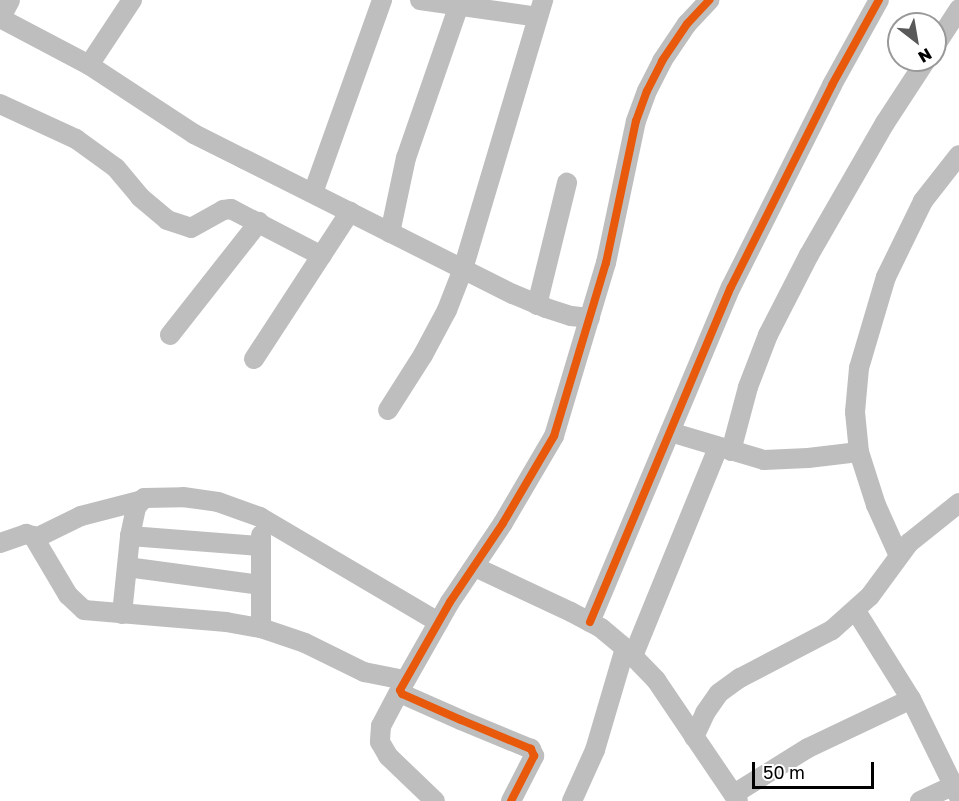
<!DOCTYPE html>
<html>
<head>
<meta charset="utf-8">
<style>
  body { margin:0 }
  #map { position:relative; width:959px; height:801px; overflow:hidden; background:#fff; font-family:"Golos Text",sans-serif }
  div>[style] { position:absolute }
  .minor>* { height:20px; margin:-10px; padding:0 10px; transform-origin:10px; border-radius:10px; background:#bebebe }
  .cycleway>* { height:8px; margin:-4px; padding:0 4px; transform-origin:4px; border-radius:4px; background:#e8590c }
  span { translate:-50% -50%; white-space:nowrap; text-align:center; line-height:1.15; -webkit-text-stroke:5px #fff; paint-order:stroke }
  .north { position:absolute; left:887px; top:12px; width:60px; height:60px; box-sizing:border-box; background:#fff; border:2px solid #999; border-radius:50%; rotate:149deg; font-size:16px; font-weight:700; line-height:24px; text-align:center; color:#000 }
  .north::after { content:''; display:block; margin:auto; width:21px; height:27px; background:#595959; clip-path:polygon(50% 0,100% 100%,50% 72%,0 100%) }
  .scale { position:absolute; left:752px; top:762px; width:122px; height:27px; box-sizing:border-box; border:3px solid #000; border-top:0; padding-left:8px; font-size:18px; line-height:21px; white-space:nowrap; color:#000; -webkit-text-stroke:4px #fff; paint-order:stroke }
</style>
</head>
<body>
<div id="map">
  <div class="minor">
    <i style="left:420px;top:0;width:119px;rotate:8.2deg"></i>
    <i style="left:0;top:18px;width:101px;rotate:27.8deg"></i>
    <i style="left:89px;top:65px;width:126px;rotate:33.3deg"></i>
    <i style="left:194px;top:134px;width:56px;rotate:26.6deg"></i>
    <i style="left:244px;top:159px;width:301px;rotate:26.7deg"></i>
    <i style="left:513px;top:294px;width:36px;rotate:23deg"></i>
    <i style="left:546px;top:308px;width:26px;rotate:18deg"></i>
    <i style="left:571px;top:316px;width:19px;rotate:6deg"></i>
    <i style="left:0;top:19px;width:21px;rotate:-62deg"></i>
    <i style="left:935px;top:46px;width:44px;rotate:-57deg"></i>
    <i style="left:89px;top:65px;width:78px;rotate:-56.5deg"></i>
    <i style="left:0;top:104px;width:84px;rotate:24.7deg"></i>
    <i style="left:76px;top:139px;width:49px;rotate:35.9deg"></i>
    <i style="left:116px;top:168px;width:38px;rotate:50deg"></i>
    <i style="left:140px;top:197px;width:35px;rotate:40deg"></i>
    <i style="left:167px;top:220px;width:25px;rotate:18deg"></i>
    <i style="left:191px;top:228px;width:37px;rotate:-29deg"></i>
    <i style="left:223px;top:210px;width:8px;rotate:-7deg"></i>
    <i style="left:231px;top:209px;width:102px;rotate:27.3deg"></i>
    <i style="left:313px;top:193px;width:205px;rotate:-70.3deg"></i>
    <i style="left:390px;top:233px;width:77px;rotate:-78deg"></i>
    <i style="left:406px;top:158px;width:162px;rotate:-70.9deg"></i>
    <i style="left:537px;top:305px;width:126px;rotate:-76.2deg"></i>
    <i style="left:170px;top:335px;width:144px;rotate:-51.8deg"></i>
    <i style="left:254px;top:359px;width:176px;rotate:-56.9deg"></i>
    <i style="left:388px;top:410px;width:65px;rotate:-57.5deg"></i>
    <i style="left:423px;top:355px;width:51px;rotate:-61.9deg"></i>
    <i style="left:447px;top:310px;width:44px;rotate:-68.7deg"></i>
    <i style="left:463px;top:269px;width:281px;rotate:-73.4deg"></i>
    <i style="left:670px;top:432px;width:98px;rotate:16.6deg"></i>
    <i style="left:764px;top:460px;width:44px;rotate:-2.6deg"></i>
    <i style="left:808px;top:458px;width:51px;rotate:-6.7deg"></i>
    <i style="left:731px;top:451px;width:66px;rotate:-75.1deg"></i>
    <i style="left:748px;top:387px;width:56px;rotate:-69deg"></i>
    <i style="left:768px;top:335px;width:90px;rotate:-62.9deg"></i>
    <i style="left:809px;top:255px;width:152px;rotate:-60.1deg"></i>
    <i style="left:885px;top:123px;width:75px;rotate:-56.9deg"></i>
    <i style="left:261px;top:535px;width:93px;rotate:90deg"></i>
    <i style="left:130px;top:536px;width:131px;rotate:4.4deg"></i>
    <i style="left:36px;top:538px;width:50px;rotate:-26.1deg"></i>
    <i style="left:81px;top:516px;width:60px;rotate:-14.5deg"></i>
    <i style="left:0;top:543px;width:28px;rotate:-19deg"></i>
    <i style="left:26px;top:534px;width:7px;rotate:16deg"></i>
    <i style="left:33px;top:536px;width:69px;rotate:59.3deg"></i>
    <i style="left:68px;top:595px;width:22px;rotate:43deg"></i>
    <i style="left:84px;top:610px;width:143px;rotate:4.8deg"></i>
    <i style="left:226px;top:622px;width:36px;rotate:10deg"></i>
    <i style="left:261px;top:628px;width:46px;rotate:18.8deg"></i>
    <i style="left:305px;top:643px;width:66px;rotate:26.2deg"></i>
    <i style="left:364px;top:672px;width:41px;rotate:11.3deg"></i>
    <i style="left:899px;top:556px;width:56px;rotate:-114.3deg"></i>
    <i style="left:876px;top:505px;width:56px;rotate:-107.8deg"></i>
    <i style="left:859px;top:452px;width:40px;rotate:-95.7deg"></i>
    <i style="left:855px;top:412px;width:44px;rotate:-84.8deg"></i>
    <i style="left:859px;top:368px;width:95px;rotate:-73.5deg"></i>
    <i style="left:886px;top:277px;width:85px;rotate:-64deg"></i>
    <i style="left:923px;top:201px;width:58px;rotate:-52deg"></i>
    <i style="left:127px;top:567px;width:135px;rotate:7.7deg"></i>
    <i style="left:475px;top:567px;width:106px;rotate:25.1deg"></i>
    <i style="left:571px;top:612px;width:34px;rotate:28deg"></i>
    <i style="left:601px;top:628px;width:31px;rotate:40deg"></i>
    <i style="left:625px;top:648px;width:45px;rotate:45.9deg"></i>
    <i style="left:656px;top:680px;width:146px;rotate:55.9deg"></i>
    <i style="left:856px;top:611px;width:104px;rotate:58deg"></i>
    <i style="left:911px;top:699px;width:109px;rotate:63.9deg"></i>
    <i style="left:122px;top:614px;width:78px;rotate:-84.1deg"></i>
    <i style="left:130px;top:536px;width:30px;rotate:-78deg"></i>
    <i style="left:136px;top:507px;width:12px;rotate:-48deg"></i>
    <i style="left:144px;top:498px;width:39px;rotate:-1deg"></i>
    <i style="left:183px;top:497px;width:35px;rotate:8deg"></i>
    <i style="left:218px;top:502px;width:45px;rotate:19.7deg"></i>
    <i style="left:260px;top:517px;width:207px;rotate:30.5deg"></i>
    <i style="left:590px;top:622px;width:363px;rotate:-67.2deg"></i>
    <i style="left:731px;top:287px;width:226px;rotate:-63.4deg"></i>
    <i style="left:832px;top:85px;width:97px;rotate:-61.1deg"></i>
    <i style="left:633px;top:656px;width:225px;rotate:-67.8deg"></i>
    <i style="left:400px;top:690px;width:41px;rotate:117.8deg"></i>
    <i style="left:381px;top:726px;width:16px;rotate:94deg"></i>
    <i style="left:380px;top:742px;width:16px;rotate:60deg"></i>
    <i style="left:388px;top:756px;width:65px;rotate:43.8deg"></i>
    <i style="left:694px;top:737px;width:26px;rotate:-65deg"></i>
    <i style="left:705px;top:713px;width:24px;rotate:-55deg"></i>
    <i style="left:719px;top:693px;width:26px;rotate:-36deg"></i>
    <i style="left:740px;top:678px;width:104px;rotate:-27.6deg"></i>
    <i style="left:832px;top:630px;width:51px;rotate:-41.8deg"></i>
    <i style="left:870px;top:596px;width:66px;rotate:-53.7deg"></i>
    <i style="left:909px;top:543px;width:64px;rotate:-38.7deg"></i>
    <i style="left:734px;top:794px;width:87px;rotate:-31.9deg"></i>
    <i style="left:808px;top:748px;width:114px;rotate:-25.4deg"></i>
    <i style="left:511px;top:801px;width:51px;rotate:-62.9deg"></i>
    <i style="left:534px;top:756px;width:8px;rotate:-113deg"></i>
    <i style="left:531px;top:749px;width:76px;rotate:-157.5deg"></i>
    <i style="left:461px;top:720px;width:64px;rotate:-156.2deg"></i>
    <i style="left:402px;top:694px;width:4px;rotate:-117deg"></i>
    <i style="left:400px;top:690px;width:101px;rotate:-60.4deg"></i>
    <i style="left:450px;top:602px;width:95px;rotate:-56.1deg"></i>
    <i style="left:503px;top:523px;width:101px;rotate:-59.6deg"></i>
    <i style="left:554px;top:436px;width:181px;rotate:-73.3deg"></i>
    <i style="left:606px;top:263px;width:145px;rotate:-78.1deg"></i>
    <i style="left:636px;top:121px;width:32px;rotate:-70deg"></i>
    <i style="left:647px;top:91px;width:34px;rotate:-63deg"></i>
    <i style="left:662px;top:61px;width:45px;rotate:-56deg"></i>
    <i style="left:687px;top:24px;width:33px;rotate:-47deg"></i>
    <i style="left:572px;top:801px;width:56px;rotate:-65.7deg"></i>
    <i style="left:595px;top:750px;width:106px;rotate:-73.6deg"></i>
    <i style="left:920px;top:801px;width:38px;rotate:-25deg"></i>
  </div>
  <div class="cycleway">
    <i style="left:590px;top:622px;width:363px;rotate:-67.2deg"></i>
    <i style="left:731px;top:287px;width:226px;rotate:-63.4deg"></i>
    <i style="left:832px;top:85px;width:97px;rotate:-61.1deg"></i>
    <i style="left:511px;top:801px;width:51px;rotate:-62.9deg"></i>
    <i style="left:534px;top:756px;width:8px;rotate:-113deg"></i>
    <i style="left:531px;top:749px;width:76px;rotate:-157.5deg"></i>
    <i style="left:461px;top:720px;width:64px;rotate:-156.2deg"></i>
    <i style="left:402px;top:694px;width:4px;rotate:-117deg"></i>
    <i style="left:400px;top:690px;width:101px;rotate:-60.4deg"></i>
    <i style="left:450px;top:602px;width:95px;rotate:-56.1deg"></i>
    <i style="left:503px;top:523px;width:101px;rotate:-59.6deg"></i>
    <i style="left:554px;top:436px;width:181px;rotate:-73.3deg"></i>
    <i style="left:606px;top:263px;width:145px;rotate:-78.1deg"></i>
    <i style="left:636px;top:121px;width:32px;rotate:-70deg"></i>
    <i style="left:647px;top:91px;width:34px;rotate:-63deg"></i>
    <i style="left:662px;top:61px;width:45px;rotate:-56deg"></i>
    <i style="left:687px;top:24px;width:33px;rotate:-47deg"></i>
  </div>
  <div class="north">N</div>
  <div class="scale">50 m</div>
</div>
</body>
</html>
